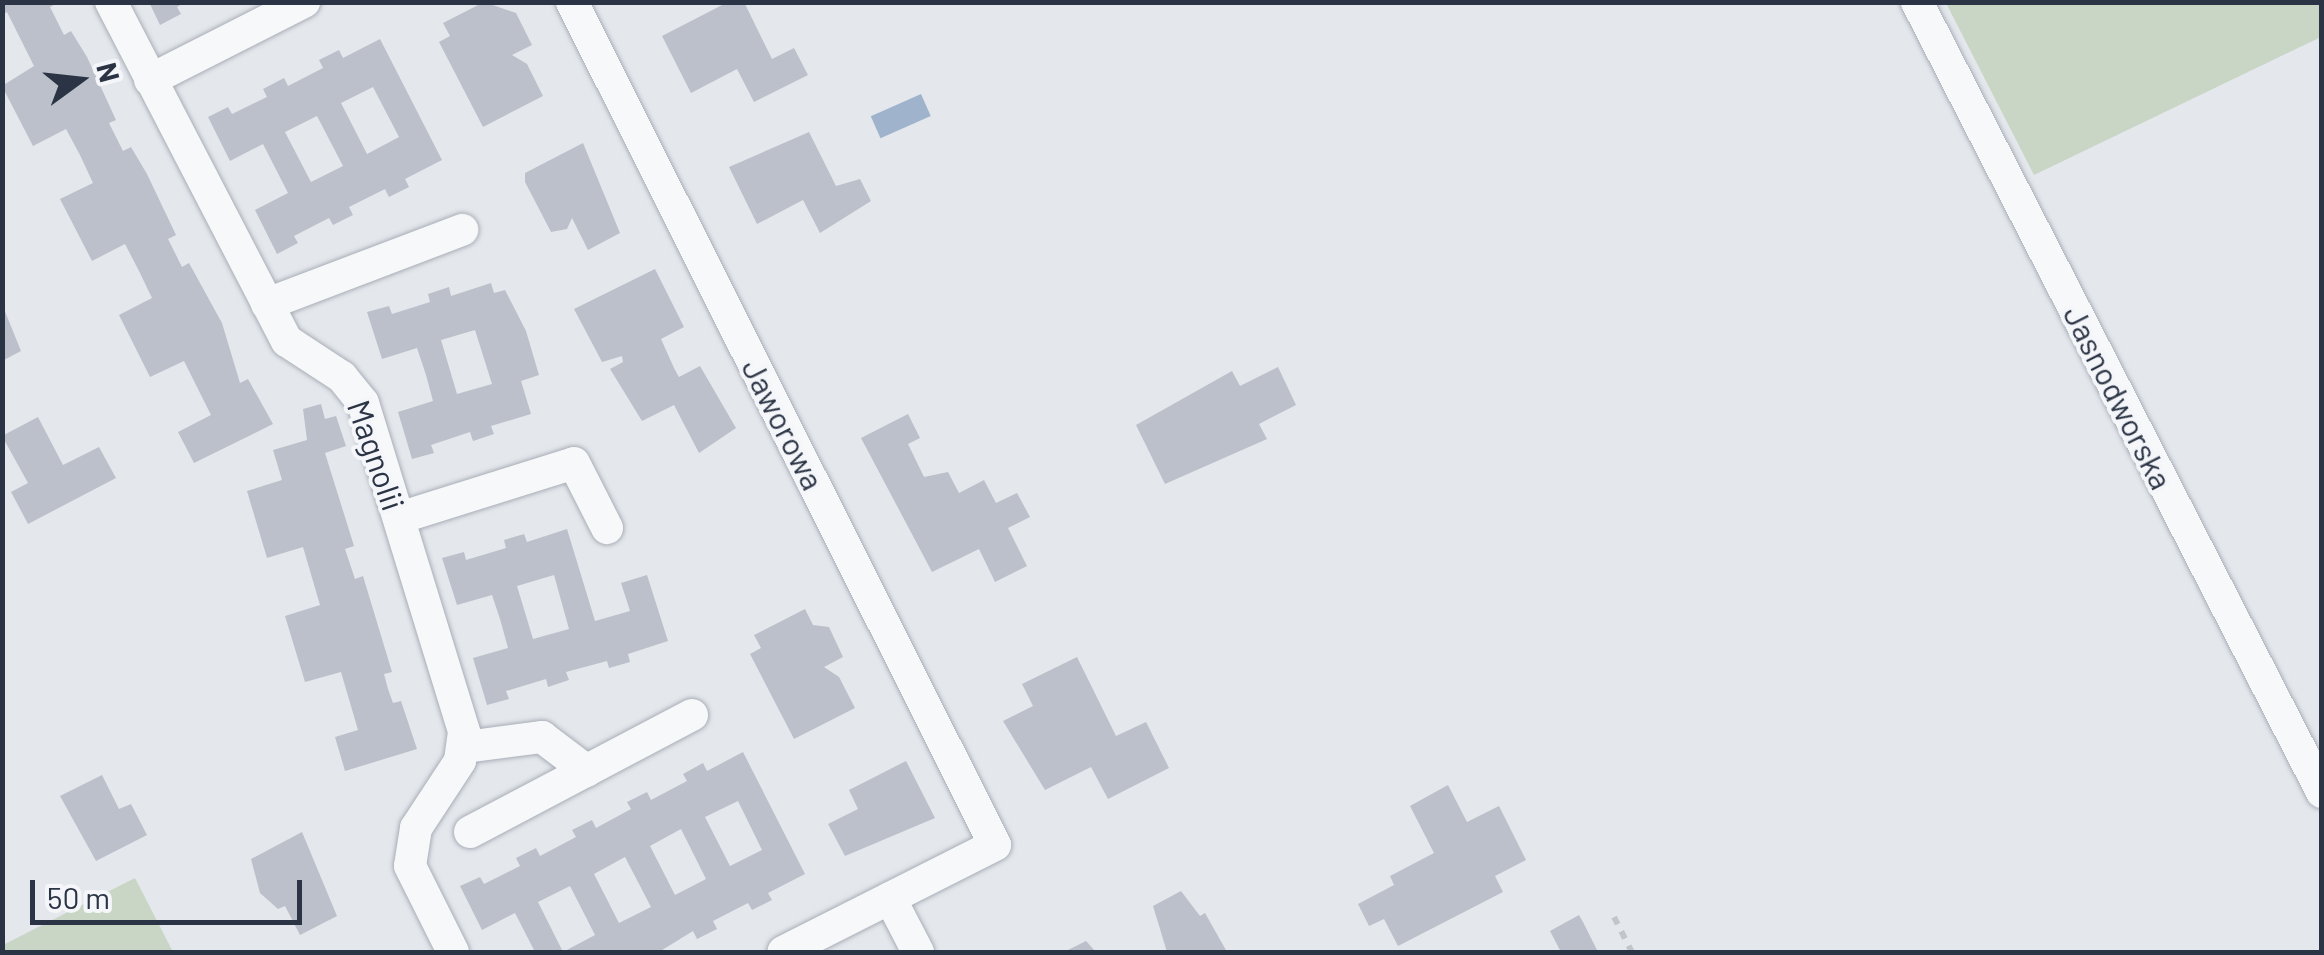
<!DOCTYPE html>
<html>
<head>
<meta charset="utf-8">
<style>
  body { margin:0 }
  #map { position:relative; width:2324px; height:955px; overflow:hidden; background:#e4e7ec; font-family:Barlow,sans-serif }
  div>[style] { position:absolute }
  .green>* { inset:0; background:#c9d6c5 }
  .water>* { inset:0; background:#9fb4cc; transform-origin:0 0 }
  .building>* { inset:0; background:#bbc0ca }
  .path>* { height:6px; margin-top:-3px; transform-origin:0; background:repeating-linear-gradient(90deg,#c2c5cb 0 8px,transparent 0 16px) }
  .roads { filter:drop-shadow(0 0 2px #a9aeb7) drop-shadow(0 0 2px #a9aeb7) }
  .street>* { height:32px; margin:-16px; padding:0 16px; transform-origin:16px; border-radius:16px; background:#f7f8fa }
  span { translate:-50% -50%; white-space:nowrap; text-align:center; line-height:1.15; -webkit-text-stroke:8px #f4f6f9; paint-order:stroke }
  .street-label { font-size:32px; color:#2b3445 }
  .frame { position:absolute; inset:0; border:5px solid #2b3445; pointer-events:none }
  .north { position:absolute; left:30px; top:30px; width:100px; height:100px; -webkit-text-stroke:8px #f4f6f9; paint-order:stroke; rotate:75deg; font-size:28px; font-weight:700; line-height:40px; text-align:center; color:#2b3445 }
  .north::after { content:''; display:block; margin:auto; width:35px; height:45px; background:#2b3445; clip-path:polygon(50% 0,100% 100%,50% 72%,0 100%) }
  .scale { position:absolute; left:30px; top:880px; width:272px; height:45px; box-sizing:border-box; border:5px solid #2b3445; border-top:0; padding-left:12px; font-size:30px; line-height:35px; white-space:nowrap; color:#2b3445; -webkit-text-stroke:8px #f4f6f9; paint-order:stroke }
</style>
</head>
<body>
<div id="map">
  <div class="green">
    <i style="clip-path:polygon(1946px 3px,2321px 3px,2321px 37px,2034px 175px)"></i>
    <i style="clip-path:polygon(135px 878px,173px 952px,3px 952px,3px 945px)"></i>
  </div>
  <div class="water">
    <i style="left:921px;top:94px;width:24px;height:55px;rotate:66deg"></i>
  </div>
  <div class="building">
    <i style="clip-path:polygon(2px 2px,59px 2px,50px 7px,64px 35px,71px 31px,87px 57px,116px 120px,109px 123px,123px 151px,131px 147px,147px 174px,176px 235px,168px 239px,182px 267px,189px 263px,222px 323px,240px 383px,248px 379px,273px 424px,194px 463px,178px 432px,211px 415px,184px 361px,150px 377px,119px 315px,152px 298px,139px 271px,125px 244px,92px 261px,60px 199px,93px 183px,80px 155px,66px 129px,33px 146px,2px 86px,34px 66px,7px 12px,2px 15px)"></i>
    <i style="clip-path:polygon(149px 2px,185px 2px,177px 7px,181px 14px,160px 25px)"></i>
    <i style="clip-path:polygon(484px 2px,516px 13px,532px 45px,512px 55px,527px 64px,543px 96px,483px 127px,439px 42px,450px 36px,443px 23px)"></i>
    <i style="clip-path:polygon(728px 2px,744px 2px,772px 59px,794px 48px,808px 75px,754px 102px,737px 69px,691px 93px,662px 36px)"></i>
    <i style="clip-path:polygon(evenodd,380px 39px,442px 160px,405px 179px,409px 187px,389px 197px,385px 189px,349px 207px,353px 215px,333px 225px,329px 218px,294px 236px,298px 243px,277px 254px,255px 210px,288px 193px,263px 144px,230px 161px,208px 117px,228px 107px,232px 114px,267px 97px,263px 89px,284px 78px,288px 86px,323px 68px,319px 60px,339px 50px,343px 58px,380px 39px,373px 87px,399px 137px,367px 154px,341px 103px,373px 87px,380px 39px,317px 116px,343px 166px,311px 182px,285px 132px,317px 116px)"></i>
    <i style="clip-path:polygon(809px 132px,836px 186px,860px 179px,871px 201px,820px 233px,803px 200px,757px 224px,729px 167px)"></i>
    <i style="clip-path:polygon(583px 143px,620px 233px,588px 250px,572px 218px,567px 229px,551px 232px,525px 182px,525px 173px)"></i>
    <i style="clip-path:polygon(655px 269px,684px 327px,661px 339px,674px 368px,679px 377px,700px 366px,736px 428px,699px 453px,674px 405px,642px 421px,610px 369px,623px 362px,622px 356px,602px 362px,574px 309px)"></i>
    <i style="clip-path:polygon(evenodd,491px 283px,494px 293px,505px 290px,526px 331px,539px 375px,521px 381px,531px 414px,491px 426px,494px 434px,473px 441px,470px 432px,431px 445px,434px 453px,412px 459px,398px 412px,433px 401px,426px 375px,417px 348px,382px 359px,367px 312px,389px 306px,392px 314px,430px 302px,428px 294px,449px 287px,451px 296px,491px 283px,475px 330px,492px 384px,457px 394px,441px 340px,475px 330px)"></i>
    <i style="clip-path:polygon(2px 304px,21px 351px,2px 361px)"></i>
    <i style="clip-path:polygon(1278px 367px,1296px 405px,1259px 424px,1267px 439px,1165px 484px,1136px 425px,1232px 371px,1240px 386px)"></i>
    <i style="clip-path:polygon(321px 404px,325px 419px,336px 416px,346px 446px,325px 453px,354px 546px,345px 549px,355px 579px,363px 576px,392px 672px,384px 674px,388px 689px,393px 703px,401px 701px,417px 749px,345px 771px,335px 737px,358px 730px,341px 672px,305px 682px,285px 616px,320px 605px,303px 547px,267px 558px,247px 491px,282px 480px,273px 450px,307px 440px,303px 409px)"></i>
    <i style="clip-path:polygon(908px 414px,920px 438px,908px 444px,924px 477px,948px 472px,959px 493px,984px 480px,996px 503px,1017px 493px,1030px 517px,1008px 528px,1027px 566px,995px 582px,979px 549px,932px 572px,861px 438px)"></i>
    <i style="clip-path:polygon(38px 417px,63px 465px,99px 447px,116px 478px,28px 524px,11px 492px,28px 483px,2px 436px)"></i>
    <i style="clip-path:polygon(evenodd,567px 529px,595px 621px,630px 611px,621px 583px,647px 575px,668px 641px,628px 654px,630px 662px,609px 668px,607px 661px,566px 672px,569px 680px,548px 687px,546px 679px,506px 691px,509px 699px,487px 705px,473px 658px,508px 648px,500px 619px,492px 595px,457px 605px,442px 558px,464px 552px,466px 560px,506px 548px,504px 540px,524px 534px,527px 542px,567px 529px,554px 575px,569px 629px,533px 639px,517px 586px,554px 575px)"></i>
    <i style="clip-path:polygon(805px 609px,813px 625px,829px 627px,843px 657px,824px 667px,839px 677px,855px 708px,794px 739px,750px 654px,761px 648px,754px 635px)"></i>
    <i style="clip-path:polygon(1077px 657px,1116px 736px,1146px 722px,1169px 768px,1108px 799px,1091px 767px,1045px 790px,1003px 721px,1033px 706px,1022px 684px)"></i>
    <i style="clip-path:polygon(evenodd,743px 752px,805px 874px,768px 893px,772px 900px,752px 910px,748px 903px,713px 921px,717px 929px,697px 939px,693px 931px,659px 952px,535px 952px,515px 913px,482px 930px,460px 886px,480px 877px,484px 884px,520px 866px,516px 858px,536px 848px,540px 856px,576px 837px,572px 830px,592px 820px,596px 828px,631px 809px,627px 802px,647px 792px,651px 800px,687px 781px,683px 774px,703px 763px,707px 771px,743px 752px,738px 801px,762px 850px,730px 866px,705px 817px,738px 801px,743px 752px,681px 829px,706px 879px,675px 895px,650px 846px,681px 829px,743px 752px,625px 857px,651px 907px,619px 923px,594px 874px,625px 857px,743px 752px,570px 886px,595px 935px,563px 952px,538px 902px,570px 886px)"></i>
    <i style="clip-path:polygon(906px 761px,935px 818px,845px 856px,828px 824px,858px 809px,849px 790px)"></i>
    <i style="clip-path:polygon(102px 775px,119px 809px,131px 804px,147px 835px,96px 861px,60px 796px)"></i>
    <i style="clip-path:polygon(1448px 785px,1467px 822px,1499px 806px,1526px 860px,1495px 876px,1503px 892px,1398px 946px,1384px 919px,1369px 926px,1358px 904px,1394px 885px,1390px 876px,1434px 853px,1410px 806px)"></i>
    <i style="clip-path:polygon(302px 832px,337px 916px,300px 935px,285px 906px,278px 909px,260px 893px,251px 859px)"></i>
    <i style="clip-path:polygon(1181px 891px,1200px 916px,1205px 913px,1227px 952px,1167px 952px,1153px 906px)"></i>
    <i style="clip-path:polygon(1579px 915px,1583px 922px,1598px 952px,1561px 952px,1550px 931px)"></i>
    <i style="clip-path:polygon(1086px 941px,1096px 952px,1064px 952px)"></i>
  </div>
  <div class="path">
    <i style="left:1614px;top:917px;width:39px;rotate:63deg"></i>
  </div>
  <div class="roads">
    <div class="street">
      <i style="left:111px;top:2px;width:382px;rotate:62.6deg"></i>
      <i style="left:287px;top:341px;width:66px;rotate:33.2deg"></i>
      <i style="left:342px;top:377px;width:33px;rotate:51deg"></i>
      <i style="left:363px;top:403px;width:344px;rotate:72.9deg"></i>
      <i style="left:464px;top:732px;width:29px;rotate:98deg"></i>
      <i style="left:460px;top:761px;width:80px;rotate:123.3deg"></i>
      <i style="left:416px;top:828px;width:38px;rotate:99deg"></i>
      <i style="left:410px;top:866px;width:96px;rotate:63.4deg"></i>
      <i style="left:572px;top:2px;width:943px;rotate:63.35deg"></i>
      <i style="left:995px;top:845px;width:237px;rotate:153.2deg"></i>
      <i style="left:1917px;top:2px;width:888px;rotate:62.86deg"></i>
      <i style="left:150px;top:80px;width:173px;rotate:-26.9deg"></i>
      <i style="left:267px;top:304px;width:209px;rotate:-20.8deg"></i>
      <i style="left:399px;top:518px;width:183px;rotate:-17.4deg"></i>
      <i style="left:574px;top:463px;width:73px;rotate:63.1deg"></i>
      <i style="left:465px;top:747px;width:78px;rotate:-7.4deg"></i>
      <i style="left:542px;top:737px;width:56px;rotate:37.1deg"></i>
      <i style="left:470px;top:832px;width:251px;rotate:-27.8deg"></i>
      <i style="left:890px;top:898px;width:61px;rotate:62.6deg"></i>
    </div>
  </div>
  <div class="street-label">
    <span style="left:2119px;top:397px;rotate:63deg">Jasnodworska</span>
    <span style="left:784px;top:424px;rotate:63deg">Jaworowa</span>
    <span style="left:377px;top:455px;rotate:71deg">Magnolii</span>
  </div>
  <div class="frame"></div>
  <div class="north">N</div>
  <div class="scale">50 m</div>
</div>
</body>
</html>
